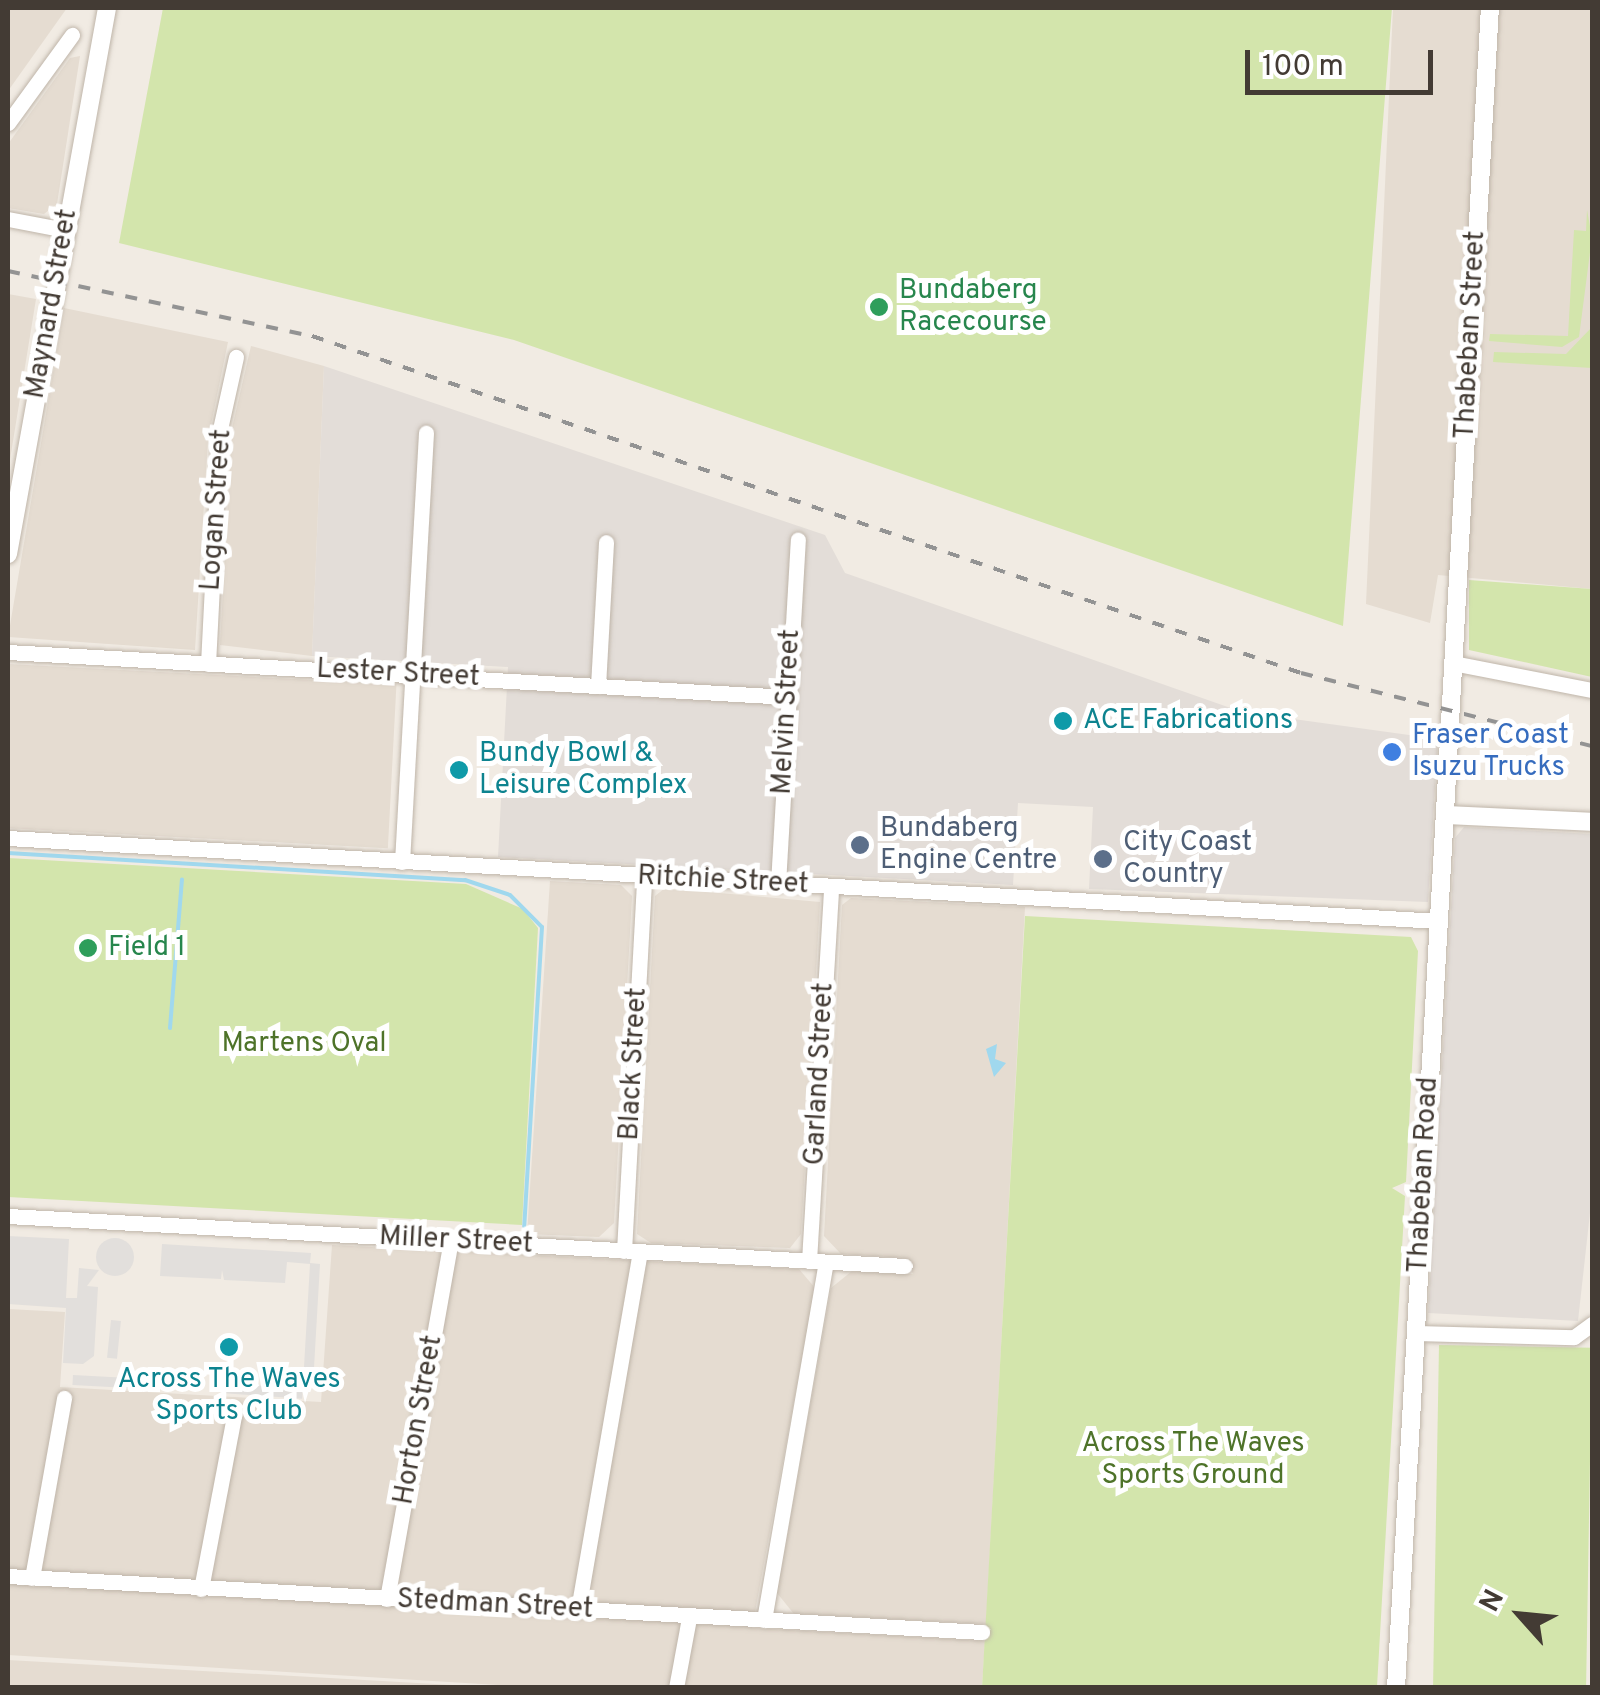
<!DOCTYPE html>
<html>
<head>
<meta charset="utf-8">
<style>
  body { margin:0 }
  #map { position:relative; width:1600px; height:1695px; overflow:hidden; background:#f1ebe3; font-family:Overpass,sans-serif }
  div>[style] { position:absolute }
  .residential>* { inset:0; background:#e5dcd1; transform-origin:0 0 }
  .industrial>* { inset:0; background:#e3ddd8 }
  .green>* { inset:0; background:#d3e5ac; transform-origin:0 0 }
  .parking>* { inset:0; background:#e2dfdc; transform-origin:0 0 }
  .round { border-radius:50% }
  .water>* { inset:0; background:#a0d8ee }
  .stream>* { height:4px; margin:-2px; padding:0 2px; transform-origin:2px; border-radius:2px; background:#a0d8ee }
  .roads { filter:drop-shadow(0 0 2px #bfb5a9) drop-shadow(0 0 2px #bfb5a9) }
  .minor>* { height:15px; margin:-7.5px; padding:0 7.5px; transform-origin:7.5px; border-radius:7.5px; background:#fff }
  .tertiary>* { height:18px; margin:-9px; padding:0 9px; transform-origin:9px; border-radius:9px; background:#fff }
  .rail>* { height:4px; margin-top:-2px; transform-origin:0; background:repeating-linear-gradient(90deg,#939393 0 12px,transparent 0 24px) }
  .dots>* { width:28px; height:28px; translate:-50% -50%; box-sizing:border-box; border:5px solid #fff; border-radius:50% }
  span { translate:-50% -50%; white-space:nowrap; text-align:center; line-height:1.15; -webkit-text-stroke:10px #fff; paint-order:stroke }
  .leisure-label { font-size:28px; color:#27864d }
  .left { translate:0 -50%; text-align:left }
  .street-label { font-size:28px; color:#433b34 }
  .culture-label { font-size:28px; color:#0d838f }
  .shop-label { font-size:28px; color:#366cbe }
  .service-label { font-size:28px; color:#4e5e75 }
  .park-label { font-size:28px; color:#4e7329 }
  .frame { position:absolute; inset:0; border:10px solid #433b34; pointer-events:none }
  .north { position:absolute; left:1470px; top:1565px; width:100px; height:100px; -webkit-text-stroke:8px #fff; paint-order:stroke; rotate:297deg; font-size:28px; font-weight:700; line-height:40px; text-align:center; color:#433b34 }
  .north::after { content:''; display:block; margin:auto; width:35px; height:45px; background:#433b34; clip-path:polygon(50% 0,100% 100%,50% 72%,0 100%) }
  .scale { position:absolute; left:1245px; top:50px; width:188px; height:45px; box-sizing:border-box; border:5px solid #433b34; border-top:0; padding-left:12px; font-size:30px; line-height:35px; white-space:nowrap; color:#433b34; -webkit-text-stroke:8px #fff; paint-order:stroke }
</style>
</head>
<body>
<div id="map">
  <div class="residential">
    <i style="clip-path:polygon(8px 8px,67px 8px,8px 91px)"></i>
    <i style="clip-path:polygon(1393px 8px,1592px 8px,1592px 589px,1438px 575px,1430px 623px,1366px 604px)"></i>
    <i style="clip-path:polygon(80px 56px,57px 204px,44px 214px,8px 208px,8px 144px,70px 58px)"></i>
    <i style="clip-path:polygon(8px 294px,36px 299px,8px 472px)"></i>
    <i style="clip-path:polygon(64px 308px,228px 342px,208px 439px,195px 650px,8px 637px)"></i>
    <i style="clip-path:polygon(251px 346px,324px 366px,312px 656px,220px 645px,232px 428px)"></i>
    <i style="left:8px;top:664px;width:389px;height:164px;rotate:3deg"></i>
    <i style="clip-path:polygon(550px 881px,621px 885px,632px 896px,614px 1223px,599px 1237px,527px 1234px)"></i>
    <i style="clip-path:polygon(665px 888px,820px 902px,801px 1234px,790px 1248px,651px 1243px,637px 1234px,655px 896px)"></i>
    <i style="clip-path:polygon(851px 898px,1025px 907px,986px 1624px,794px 1614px,777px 1593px,831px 1288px,852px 1271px,913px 1274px,905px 1258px,841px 1254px,824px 1236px,842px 905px)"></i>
    <i style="clip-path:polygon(332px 1245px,799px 1269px,815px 1288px,752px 1628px,985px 1641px,982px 1687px,532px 1687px,8px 1655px,8px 1309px,65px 1312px,60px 1387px,321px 1402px)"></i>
    <i style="clip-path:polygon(8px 1660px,488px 1687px,8px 1687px)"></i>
  </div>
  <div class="industrial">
    <i style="clip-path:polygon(324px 366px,825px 535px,845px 573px,1242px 712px,1438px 739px,1428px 902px,1089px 889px,1093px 807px,1018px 803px,1013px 885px,498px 857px,508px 667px,312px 656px)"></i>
    <i style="clip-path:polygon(1464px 827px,1592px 834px,1592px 1195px,1578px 1321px,1428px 1313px,1455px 838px)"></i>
  </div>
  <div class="green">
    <i style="clip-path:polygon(163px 8px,1392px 8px,1343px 626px,514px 340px,119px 243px)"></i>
    <i style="clip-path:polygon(1587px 210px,1592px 237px,1579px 337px,1562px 347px,1489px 341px,1490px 334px,1568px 336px,1574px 230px,1586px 231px)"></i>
    <i style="clip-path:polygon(1592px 327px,1592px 368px,1493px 362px,1494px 352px,1566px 354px)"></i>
    <i style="clip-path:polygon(1469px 580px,1592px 589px,1592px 677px,1469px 650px)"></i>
    <i style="clip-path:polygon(8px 858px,466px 884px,523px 909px,538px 928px,522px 1225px,8px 1197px)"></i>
    <i style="clip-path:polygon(1025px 916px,1411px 937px,1418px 951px,1406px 1182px,1392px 1188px,1405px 1196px,1377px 1687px,982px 1688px)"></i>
    <i style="left:1439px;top:1345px;width:153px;height:342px;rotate:1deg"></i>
  </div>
  <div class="parking">
    <i style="clip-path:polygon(8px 1236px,69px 1239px,66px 1298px,77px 1298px,79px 1268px,99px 1270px,87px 1286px,98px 1287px,94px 1356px,83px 1364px,63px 1363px,66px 1308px,8px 1304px)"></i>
    <i class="round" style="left:96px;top:1238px;width:38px;height:38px"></i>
    <i style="clip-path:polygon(162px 1244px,311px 1253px,310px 1263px,320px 1264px,313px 1385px,303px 1384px,310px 1264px,287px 1262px,285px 1283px,224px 1280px,222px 1270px,221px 1279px,160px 1276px)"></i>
    <i style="left:111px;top:1320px;width:10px;height:38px;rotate:6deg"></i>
    <i style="left:73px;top:1375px;width:61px;height:10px;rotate:3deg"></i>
    <i style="left:222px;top:1383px;width:81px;height:10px;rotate:4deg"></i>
  </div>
  <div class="water">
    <i style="clip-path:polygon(997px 1044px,995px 1059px,1006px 1063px,994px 1077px,986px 1049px)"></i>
  </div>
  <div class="stream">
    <i style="left:8px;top:853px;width:458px;rotate:3.4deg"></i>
    <i style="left:465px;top:880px;width:47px;rotate:18.4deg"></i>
    <i style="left:510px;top:895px;width:45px;rotate:45deg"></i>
    <i style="left:542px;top:927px;width:300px;rotate:93.4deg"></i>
    <i style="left:170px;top:1028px;width:149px;rotate:-85.4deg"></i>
  </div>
  <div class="roads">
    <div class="minor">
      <i style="left:8px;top:123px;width:109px;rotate:-54deg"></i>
      <i style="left:8px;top:219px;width:58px;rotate:10.9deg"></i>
      <i style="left:8px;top:652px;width:781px;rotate:3.3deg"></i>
      <i style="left:1453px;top:663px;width:142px;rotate:11deg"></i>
      <i style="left:208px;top:664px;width:235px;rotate:-87.1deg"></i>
      <i style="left:220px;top:429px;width:74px;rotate:-77.5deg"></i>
      <i style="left:598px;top:686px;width:144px;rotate:-86.8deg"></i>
      <i style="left:8px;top:838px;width:1432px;rotate:3.32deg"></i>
      <i style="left:402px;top:862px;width:430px;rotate:-86.8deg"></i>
      <i style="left:778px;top:884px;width:345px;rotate:-86.7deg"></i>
      <i style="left:8px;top:1216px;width:898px;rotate:3.19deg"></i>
      <i style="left:624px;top:1251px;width:375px;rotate:-86.9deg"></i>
      <i style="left:809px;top:1261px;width:374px;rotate:-86.6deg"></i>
      <i style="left:1416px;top:1333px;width:158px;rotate:1.5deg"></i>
      <i style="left:1574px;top:1337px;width:22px;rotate:-36deg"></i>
      <i style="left:8px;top:1576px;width:976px;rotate:3.29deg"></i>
      <i style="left:32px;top:1578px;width:183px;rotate:-79.9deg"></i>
      <i style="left:201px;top:1589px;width:182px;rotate:-79.2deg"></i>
      <i style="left:387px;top:1599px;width:364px;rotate:-79.9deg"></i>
      <i style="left:578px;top:1610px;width:364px;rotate:-80.2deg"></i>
      <i style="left:764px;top:1620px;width:363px;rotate:-80.2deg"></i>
      <i style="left:676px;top:1688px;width:71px;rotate:-79.5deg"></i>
    </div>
    <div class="tertiary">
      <i style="left:8px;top:554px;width:555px;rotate:-79.72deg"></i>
      <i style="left:1445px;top:815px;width:147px;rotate:2.7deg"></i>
      <i style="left:1396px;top:1688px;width:1683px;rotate:-86.8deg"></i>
    </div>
  </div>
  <div class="rail">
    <i style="left:8px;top:271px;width:311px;rotate:12.1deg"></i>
    <i style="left:312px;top:336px;width:1045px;rotate:18.82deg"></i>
    <i style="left:1301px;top:673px;width:300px;rotate:14.1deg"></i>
  </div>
  <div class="dots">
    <i style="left:879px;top:307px;background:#2e9e5b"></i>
    <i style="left:1063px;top:721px;background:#0f9aa8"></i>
    <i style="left:1392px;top:752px;background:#3f7fe0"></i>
    <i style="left:459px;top:770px;background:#0f9aa8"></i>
    <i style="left:860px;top:845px;background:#5c6f8a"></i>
    <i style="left:1103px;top:859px;background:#5c6f8a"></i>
    <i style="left:88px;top:948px;background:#2e9e5b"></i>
    <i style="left:229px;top:1347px;background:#0f9aa8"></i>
  </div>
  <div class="leisure-label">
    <span class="left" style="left:899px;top:307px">Bundaberg<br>Racecourse</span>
    <span class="left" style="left:108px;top:948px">Field 1</span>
  </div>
  <div class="street-label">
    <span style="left:52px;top:304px;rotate:-80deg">Maynard Street</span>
    <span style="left:1471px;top:335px;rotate:-87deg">Thabeban Street</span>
    <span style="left:217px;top:510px;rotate:-86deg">Logan Street</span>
    <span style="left:398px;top:674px;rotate:3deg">Lester Street</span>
    <span style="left:787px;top:712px;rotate:-87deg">Melvin Street</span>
    <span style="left:723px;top:881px;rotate:3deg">Ritchie Street</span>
    <span style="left:634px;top:1064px;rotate:-87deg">Black Street</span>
    <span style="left:820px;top:1074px;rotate:-87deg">Garland Street</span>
    <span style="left:1424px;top:1175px;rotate:-87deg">Thabeban Road</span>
    <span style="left:456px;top:1241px;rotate:3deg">Miller Street</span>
    <span style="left:419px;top:1420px;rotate:-80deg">Horton Street</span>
    <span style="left:495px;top:1605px;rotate:3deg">Stedman Street</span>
  </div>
  <div class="culture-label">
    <span class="left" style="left:1083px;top:721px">ACE Fabrications</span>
    <span class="left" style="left:479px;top:770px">Bundy Bowl &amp;<br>Leisure Complex</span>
    <span style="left:229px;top:1396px">Across The Waves<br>Sports Club</span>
  </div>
  <div class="shop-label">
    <span class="left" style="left:1412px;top:752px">Fraser Coast<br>Isuzu Trucks</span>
  </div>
  <div class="service-label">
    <span class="left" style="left:880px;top:845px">Bundaberg<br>Engine Centre</span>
    <span class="left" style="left:1123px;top:859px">City Coast<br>Country</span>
  </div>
  <div class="park-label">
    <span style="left:304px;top:1044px">Martens Oval</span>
    <span style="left:1193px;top:1460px">Across The Waves<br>Sports Ground</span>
  </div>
  <div class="frame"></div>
  <div class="north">N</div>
  <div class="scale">100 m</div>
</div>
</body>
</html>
